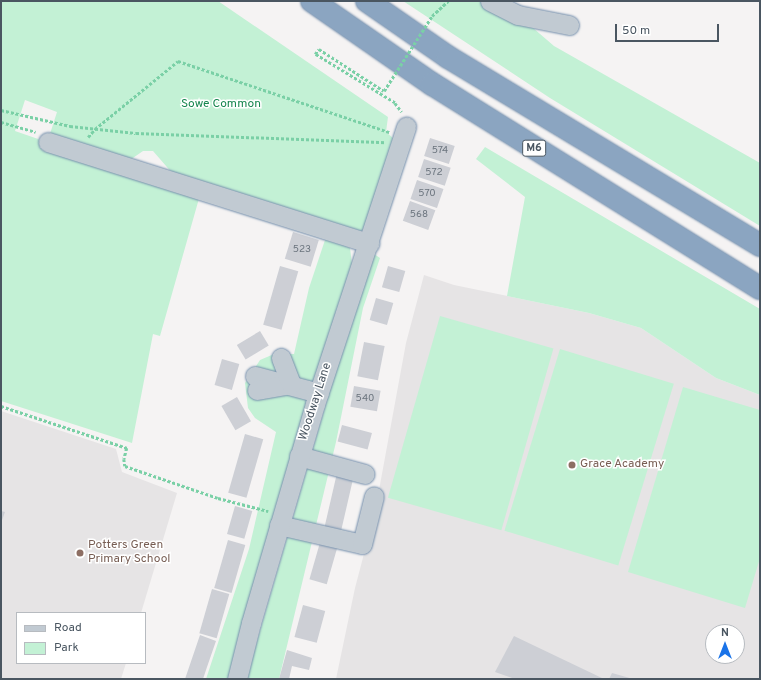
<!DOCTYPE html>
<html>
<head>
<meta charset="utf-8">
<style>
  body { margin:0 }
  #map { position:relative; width:761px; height:680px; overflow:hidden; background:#f5f3f3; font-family:Overpass,sans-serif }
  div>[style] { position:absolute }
  .education>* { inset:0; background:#e6e4e5 }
  .green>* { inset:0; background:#c3f1d5; transform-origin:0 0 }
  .building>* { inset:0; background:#cdcfd5; transform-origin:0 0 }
  .path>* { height:2.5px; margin-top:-1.25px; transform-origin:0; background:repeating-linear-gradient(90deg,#7ad0a6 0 3px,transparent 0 5px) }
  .roads { filter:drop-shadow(0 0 1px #7690ad) drop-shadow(0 0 1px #7690ad) }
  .minor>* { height:19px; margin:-9.5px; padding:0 9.5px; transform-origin:9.5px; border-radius:9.5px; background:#c1cad2 }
  .highway>* { height:22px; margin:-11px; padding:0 11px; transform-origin:11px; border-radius:11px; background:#8ba5c1 }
  .path-bridge>* { height:2.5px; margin-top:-1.25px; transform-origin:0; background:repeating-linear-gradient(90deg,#7ad0a6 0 3px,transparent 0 5px) }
  .dots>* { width:11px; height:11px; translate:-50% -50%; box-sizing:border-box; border:2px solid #fff; border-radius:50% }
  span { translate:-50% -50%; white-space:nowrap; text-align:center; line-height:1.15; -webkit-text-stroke:3px #fff; paint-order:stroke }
  .number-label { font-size:10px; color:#6b747e }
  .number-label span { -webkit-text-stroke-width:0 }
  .shield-label span { padding:1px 3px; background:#fff; border:1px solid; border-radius:3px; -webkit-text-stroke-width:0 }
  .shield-label { font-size:11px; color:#4a5661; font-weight:700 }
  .park-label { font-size:12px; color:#17864f }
  .street-label { font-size:12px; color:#4a5661 }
  .education-label { font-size:12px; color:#785e54 }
  .left { translate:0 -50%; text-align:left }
  .frame { position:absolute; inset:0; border:2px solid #4a5661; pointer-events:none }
  .legend { position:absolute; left:16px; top:612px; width:130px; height:52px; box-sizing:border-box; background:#fff; border:1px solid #b7bbc0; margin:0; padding:5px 7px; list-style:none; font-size:12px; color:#4a5661 }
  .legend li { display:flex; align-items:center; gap:8px; height:20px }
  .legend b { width:20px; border:1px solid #b7bbc0 }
  .north { position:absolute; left:705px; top:624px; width:40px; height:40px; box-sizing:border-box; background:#fff; border:1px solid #b7bbc0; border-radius:50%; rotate:0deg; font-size:11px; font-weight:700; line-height:16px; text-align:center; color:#4a5661 }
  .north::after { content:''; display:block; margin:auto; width:14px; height:18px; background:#1a73e8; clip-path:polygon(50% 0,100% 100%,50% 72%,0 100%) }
  .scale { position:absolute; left:615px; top:24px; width:104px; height:18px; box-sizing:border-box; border:2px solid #4a5661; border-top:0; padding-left:5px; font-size:12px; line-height:14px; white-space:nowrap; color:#4a5661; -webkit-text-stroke:3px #fff; paint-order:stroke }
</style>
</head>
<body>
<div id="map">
  <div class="education">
    <i style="clip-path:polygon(evenodd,424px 275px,454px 285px,589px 313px,641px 328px,716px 378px,760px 395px,760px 679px,336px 679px,355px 588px,375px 512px,406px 343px,424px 275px,713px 632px,737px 632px,737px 656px,713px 656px,713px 632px)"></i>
    <i style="clip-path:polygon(1px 411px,116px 449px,122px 472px,177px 493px,141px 613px,17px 613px,17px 663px,126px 663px,121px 679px,1px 679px)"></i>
  </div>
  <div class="green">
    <i style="clip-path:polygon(1px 1px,218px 1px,388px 117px,386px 132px,393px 138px,364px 229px,360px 233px,173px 174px,153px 151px,143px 151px,130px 160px,49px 137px,57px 112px,25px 100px,15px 131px,200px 195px,160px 336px,153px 334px,132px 443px,1px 401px)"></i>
    <i style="clip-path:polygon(403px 1px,511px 1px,518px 15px,554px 46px,760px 163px,760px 226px,550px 98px)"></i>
    <i style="clip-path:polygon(485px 147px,760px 309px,760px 395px,716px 378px,641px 328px,589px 313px,507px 296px,525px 197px,476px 159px)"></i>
    <i style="clip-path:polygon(326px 237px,350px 248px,352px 264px,232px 679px,206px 679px,249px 549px,276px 432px,255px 418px,248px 408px,245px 383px,260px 360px,274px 354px,294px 354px,309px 288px)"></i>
    <i style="clip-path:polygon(374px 254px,380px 258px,363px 308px,336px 442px,279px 679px,246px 679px,337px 366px)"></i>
    <i style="left:440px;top:316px;width:118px;height:189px;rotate:16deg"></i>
    <i style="left:560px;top:349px;width:119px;height:190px;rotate:17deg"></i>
    <i style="clip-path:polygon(683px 387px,760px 410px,760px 558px,745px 608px,628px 572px)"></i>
  </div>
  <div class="building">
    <i style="left:430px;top:138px;width:26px;height:19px;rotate:18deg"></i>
    <i style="left:424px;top:159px;width:28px;height:19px;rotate:18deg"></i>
    <i style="left:417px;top:180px;width:28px;height:20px;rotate:19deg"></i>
    <i style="left:410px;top:201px;width:27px;height:21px;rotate:20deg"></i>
    <i style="left:293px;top:232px;width:27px;height:28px;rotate:17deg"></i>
    <i style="left:280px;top:266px;width:19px;height:61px;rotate:16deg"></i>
    <i style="left:388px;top:266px;width:18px;height:22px;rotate:16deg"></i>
    <i style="left:376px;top:298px;width:18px;height:23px;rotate:16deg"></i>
    <i style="left:260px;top:331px;width:17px;height:27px;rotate:59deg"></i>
    <i style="left:364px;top:342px;width:21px;height:35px;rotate:11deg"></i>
    <i style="left:222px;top:359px;width:18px;height:27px;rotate:16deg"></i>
    <i style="left:354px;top:386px;width:27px;height:21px;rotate:10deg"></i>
    <i style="left:237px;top:397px;width:28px;height:18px;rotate:60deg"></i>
    <i style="left:342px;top:425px;width:31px;height:17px;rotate:15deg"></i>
    <i style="left:245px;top:434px;width:19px;height:61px;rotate:16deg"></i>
    <i style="left:337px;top:473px;width:17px;height:61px;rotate:13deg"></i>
    <i style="left:235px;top:506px;width:18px;height:29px;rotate:16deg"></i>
    <i style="clip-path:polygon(1px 511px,5px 512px,1px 523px)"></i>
    <i style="left:321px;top:539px;width:18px;height:42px;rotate:16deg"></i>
    <i style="left:228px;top:540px;width:18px;height:50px;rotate:16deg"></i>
    <i style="left:212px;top:589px;width:18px;height:46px;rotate:16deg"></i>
    <i style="left:303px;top:605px;width:23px;height:33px;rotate:15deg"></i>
    <i style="clip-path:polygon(200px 635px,216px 641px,207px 667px,203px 679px,185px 679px)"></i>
    <i style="clip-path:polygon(514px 636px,604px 679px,515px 679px,495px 672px)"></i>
    <i style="clip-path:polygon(287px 650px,312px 658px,309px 670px,292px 666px,289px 679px,279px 679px)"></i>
    <i style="clip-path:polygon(612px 673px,633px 679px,609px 679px)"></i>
  </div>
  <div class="path">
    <i style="left:432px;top:16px;width:22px;rotate:-43deg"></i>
    <i style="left:395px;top:103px;width:11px;rotate:52deg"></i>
    <i style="left:1px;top:110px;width:71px;rotate:13.1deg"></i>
    <i style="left:70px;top:126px;width:66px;rotate:6.1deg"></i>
    <i style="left:136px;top:133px;width:250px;rotate:2.1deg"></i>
    <i style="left:1px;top:122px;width:36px;rotate:16deg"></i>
    <i style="left:88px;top:137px;width:11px;rotate:-49deg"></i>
    <i style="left:95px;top:129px;width:107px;rotate:-39.3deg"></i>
    <i style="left:178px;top:61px;width:223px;rotate:18.6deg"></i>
    <i style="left:1px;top:406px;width:133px;rotate:18.4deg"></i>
    <i style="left:127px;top:448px;width:11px;rotate:105deg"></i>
    <i style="left:124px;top:459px;width:7px;rotate:82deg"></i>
    <i style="left:125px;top:466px;width:98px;rotate:19deg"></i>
    <i style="left:218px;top:498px;width:52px;rotate:14.6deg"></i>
  </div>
  <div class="roads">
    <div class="minor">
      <i style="left:490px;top:1px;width:31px;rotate:27deg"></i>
      <i style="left:518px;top:15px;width:52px;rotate:11.1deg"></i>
      <i style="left:48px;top:142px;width:337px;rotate:17.5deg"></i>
      <i style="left:255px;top:376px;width:66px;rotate:14.9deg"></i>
      <i style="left:257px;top:390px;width:35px;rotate:-10deg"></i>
      <i style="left:291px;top:384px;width:28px;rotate:-111deg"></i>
      <i style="left:299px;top:456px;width:68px;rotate:15.3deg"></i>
      <i style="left:279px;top:525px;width:85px;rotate:12.9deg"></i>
      <i style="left:362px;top:544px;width:49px;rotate:-76deg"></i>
      <i style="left:237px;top:679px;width:58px;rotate:-76deg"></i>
      <i style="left:251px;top:623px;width:228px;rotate:-73.7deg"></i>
      <i style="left:315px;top:404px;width:292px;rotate:-71.8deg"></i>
    </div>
    <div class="highway">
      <i style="left:312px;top:1px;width:146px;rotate:34.7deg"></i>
      <i style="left:432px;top:84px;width:386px;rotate:31.9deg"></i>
      <i style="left:367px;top:1px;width:98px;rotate:34.7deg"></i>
      <i style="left:448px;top:57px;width:364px;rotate:31.1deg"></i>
    </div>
  </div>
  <div class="path-bridge">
    <i style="left:395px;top:103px;width:94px;rotate:-148.5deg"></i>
    <i style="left:315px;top:54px;width:6px;rotate:-51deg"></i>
    <i style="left:319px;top:49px;width:77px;rotate:32.9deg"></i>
    <i style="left:384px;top:91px;width:89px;rotate:-57.4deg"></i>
  </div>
  <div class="dots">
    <i style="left:572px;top:465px;background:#8d6e63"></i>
    <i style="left:80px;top:553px;background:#8d6e63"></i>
  </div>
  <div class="number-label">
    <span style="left:440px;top:151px">574</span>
    <span style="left:434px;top:173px">572</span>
    <span style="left:427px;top:194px">570</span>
    <span style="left:419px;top:215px">568</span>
    <span style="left:302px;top:250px">523</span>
    <span style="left:365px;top:399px">540</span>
  </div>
  <div class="shield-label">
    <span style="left:534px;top:148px">M6</span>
  </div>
  <div class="park-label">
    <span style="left:221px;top:105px">Sowe Common</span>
  </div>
  <div class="street-label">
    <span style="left:316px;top:402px;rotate:-72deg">Woodway Lane</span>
  </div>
  <div class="education-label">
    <span class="left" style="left:580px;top:465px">Grace Academy</span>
    <span class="left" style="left:88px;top:553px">Potters Green<br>Primary School</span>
  </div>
  <div class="frame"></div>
  <ul class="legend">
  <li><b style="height:5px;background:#c1cad2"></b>Road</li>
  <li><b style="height:11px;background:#c3f1d5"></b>Park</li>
  </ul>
  <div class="north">N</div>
  <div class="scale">50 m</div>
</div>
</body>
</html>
